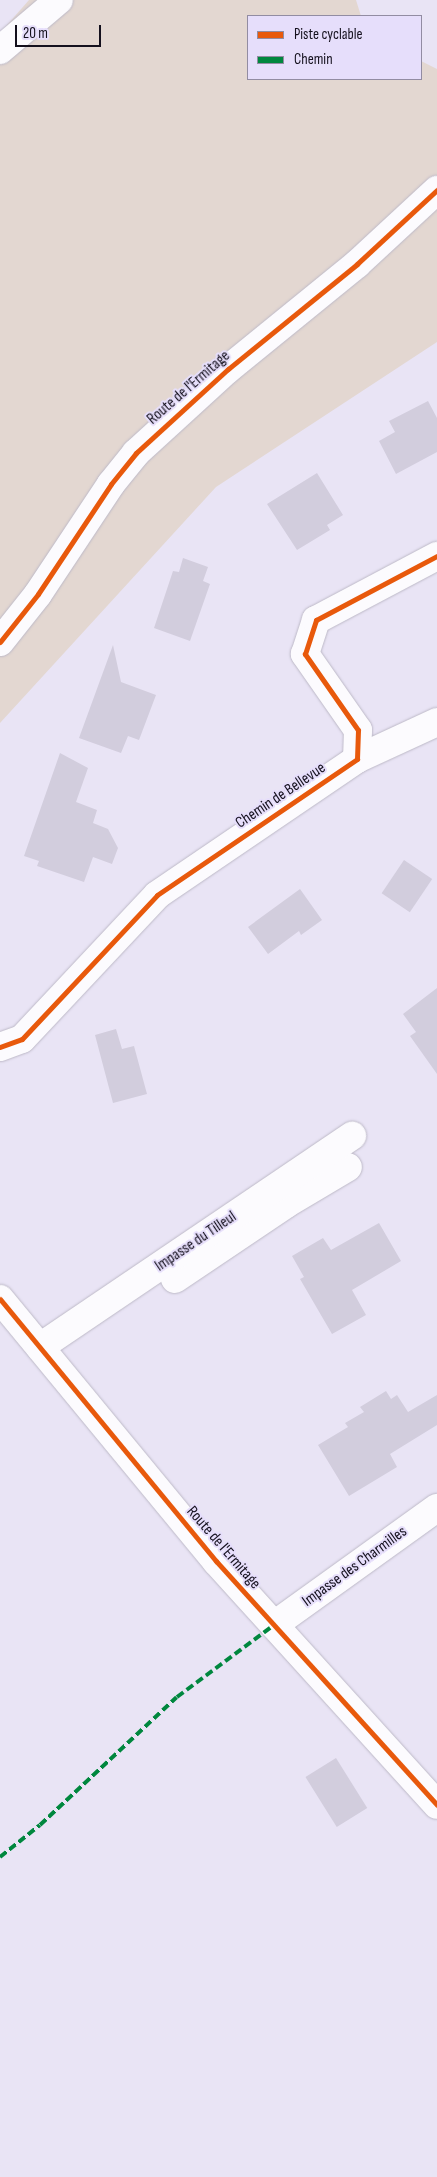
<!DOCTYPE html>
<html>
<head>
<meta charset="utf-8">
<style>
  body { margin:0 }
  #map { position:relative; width:437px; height:2177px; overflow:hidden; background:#e9e4f5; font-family:"Sofia Sans Condensed",sans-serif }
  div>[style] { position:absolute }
  .green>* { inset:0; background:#e3d7d1 }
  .building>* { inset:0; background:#d2cddd; transform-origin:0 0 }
  .roads { filter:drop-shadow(0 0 1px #bdb9c7) drop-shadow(0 0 1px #bdb9c7) }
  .street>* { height:28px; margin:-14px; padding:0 14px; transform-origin:14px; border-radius:14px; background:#fcfbfe }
  .quiet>* { height:4px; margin-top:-2px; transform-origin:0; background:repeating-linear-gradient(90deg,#00873e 0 8px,transparent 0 12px) }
  .cycleway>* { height:5px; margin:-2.5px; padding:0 2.5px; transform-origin:2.5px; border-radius:2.5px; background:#e8590c }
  span { translate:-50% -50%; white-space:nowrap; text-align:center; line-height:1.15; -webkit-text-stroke:4px #e6defb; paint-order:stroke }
  .street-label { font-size:16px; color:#14101d }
  .legend { position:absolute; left:247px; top:15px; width:175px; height:65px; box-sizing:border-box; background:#e6defb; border:1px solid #928ca2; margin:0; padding:6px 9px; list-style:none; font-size:15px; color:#14101d }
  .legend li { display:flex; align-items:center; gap:10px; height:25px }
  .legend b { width:25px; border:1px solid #928ca2 }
  .scale { position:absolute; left:15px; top:25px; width:86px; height:22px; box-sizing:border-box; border:2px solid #14101d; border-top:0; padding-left:6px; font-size:15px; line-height:18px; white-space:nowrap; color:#14101d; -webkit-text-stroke:4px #e6defb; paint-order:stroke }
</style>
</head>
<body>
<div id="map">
  <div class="green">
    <i style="clip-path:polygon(29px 0,356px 0,361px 16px,248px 16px,248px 79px,421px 79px,421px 61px,437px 69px,437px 342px,216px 487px,0 723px,0 33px)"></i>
  </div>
  <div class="building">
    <i style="clip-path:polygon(428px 401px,437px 418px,437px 452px,396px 474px,379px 441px,395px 432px,389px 421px)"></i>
    <i style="clip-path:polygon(317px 473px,343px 515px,327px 525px,330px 530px,297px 550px,267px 504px)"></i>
    <i style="clip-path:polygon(183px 558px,208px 567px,203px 581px,210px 584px,190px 641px,154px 628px,173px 571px,179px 572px)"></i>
    <i style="clip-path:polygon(113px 645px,121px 682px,156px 695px,139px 740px,128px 736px,121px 753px,79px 738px)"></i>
    <i style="clip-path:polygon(60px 753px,88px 768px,76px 802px,97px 810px,93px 823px,108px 829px,118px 848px,112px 864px,93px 857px,84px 882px,37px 866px,39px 861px,24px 856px)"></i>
    <i style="left:404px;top:860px;width:34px;height:40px;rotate:34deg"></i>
    <i style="clip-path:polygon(300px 889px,322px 920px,301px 935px,299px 931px,268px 954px,248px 927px)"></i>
    <i style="clip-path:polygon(437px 988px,437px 1074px,410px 1036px,416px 1032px,403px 1014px)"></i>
    <i style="clip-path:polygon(116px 1029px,122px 1049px,134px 1046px,147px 1094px,113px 1103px,95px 1035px)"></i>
    <i style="clip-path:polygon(379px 1223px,401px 1261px,352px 1290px,366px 1315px,332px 1334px,300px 1279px,304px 1277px,292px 1256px,323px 1238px,331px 1250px)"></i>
    <i style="clip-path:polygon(386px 1391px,391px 1399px,397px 1395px,408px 1412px,437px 1395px,437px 1425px,390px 1454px,397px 1467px,349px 1496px,318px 1445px,348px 1427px,345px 1423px,364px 1412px,360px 1407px)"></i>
    <i style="left:336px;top:1758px;width:59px;height:36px;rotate:58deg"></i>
  </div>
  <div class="roads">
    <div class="street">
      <i style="left:0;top:50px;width:77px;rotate:-40.3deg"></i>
      <i style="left:0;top:642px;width:61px;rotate:-51.6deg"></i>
      <i style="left:38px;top:594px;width:132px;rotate:-56.4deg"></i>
      <i style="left:111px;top:484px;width:40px;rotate:-51deg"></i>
      <i style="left:136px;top:453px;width:125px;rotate:-42.4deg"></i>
      <i style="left:228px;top:369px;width:166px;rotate:-39.1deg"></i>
      <i style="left:357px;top:264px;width:109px;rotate:-42.8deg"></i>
      <i style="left:357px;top:759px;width:88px;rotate:-24.8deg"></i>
      <i style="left:0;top:1047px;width:23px;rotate:-20deg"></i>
      <i style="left:22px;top:1039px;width:197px;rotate:-46.8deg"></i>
      <i style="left:157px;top:895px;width:242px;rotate:-34.2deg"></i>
      <i style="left:357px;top:759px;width:29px;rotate:-88deg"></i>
      <i style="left:358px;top:730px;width:93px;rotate:-124.9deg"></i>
      <i style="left:305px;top:654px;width:36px;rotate:-72deg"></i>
      <i style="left:316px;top:620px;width:137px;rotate:-27.9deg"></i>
      <i style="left:175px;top:1279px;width:134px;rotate:-34deg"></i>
      <i style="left:286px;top:1204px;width:72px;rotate:-30.8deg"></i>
      <i style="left:0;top:1299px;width:340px;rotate:50.5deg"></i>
      <i style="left:216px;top:1561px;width:329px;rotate:47.8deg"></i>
      <i style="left:40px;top:1347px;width:377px;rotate:-34.1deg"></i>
      <i style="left:274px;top:1625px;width:201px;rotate:-35.7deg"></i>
    </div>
  </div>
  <div class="quiet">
    <i style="left:0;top:1857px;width:51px;rotate:-38.7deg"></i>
    <i style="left:40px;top:1825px;width:187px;rotate:-43.1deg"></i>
    <i style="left:177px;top:1697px;width:121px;rotate:-36.6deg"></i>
  </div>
  <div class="cycleway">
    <i style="left:0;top:642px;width:61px;rotate:-51.6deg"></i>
    <i style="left:38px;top:594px;width:132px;rotate:-56.4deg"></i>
    <i style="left:111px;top:484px;width:40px;rotate:-51deg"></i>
    <i style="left:136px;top:453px;width:125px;rotate:-42.4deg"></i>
    <i style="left:228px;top:369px;width:166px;rotate:-39.1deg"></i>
    <i style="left:357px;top:264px;width:109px;rotate:-42.8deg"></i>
    <i style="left:0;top:1047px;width:23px;rotate:-20deg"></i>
    <i style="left:22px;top:1039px;width:197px;rotate:-46.8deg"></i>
    <i style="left:157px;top:895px;width:242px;rotate:-34.2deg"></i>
    <i style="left:357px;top:759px;width:29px;rotate:-88deg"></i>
    <i style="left:358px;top:730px;width:93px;rotate:-124.9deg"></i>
    <i style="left:305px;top:654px;width:36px;rotate:-72deg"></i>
    <i style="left:316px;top:620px;width:137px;rotate:-27.9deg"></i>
    <i style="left:0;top:1299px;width:340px;rotate:50.5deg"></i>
    <i style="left:216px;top:1561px;width:329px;rotate:47.8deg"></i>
  </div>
  <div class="street-label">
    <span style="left:189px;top:388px;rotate:-41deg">Route de l'Ermitage</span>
    <span style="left:281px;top:796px;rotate:-34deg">Chemin de Bellevue</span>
    <span style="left:196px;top:1242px;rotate:-34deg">Impasse du Tilleul</span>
    <span style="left:223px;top:1548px;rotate:49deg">Route de l'Ermitage</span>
    <span style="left:355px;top:1567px;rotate:-36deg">Impasse des Charmilles</span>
  </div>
  <ul class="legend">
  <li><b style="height:6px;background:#e8590c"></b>Piste cyclable</li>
  <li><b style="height:6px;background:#00873e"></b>Chemin</li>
  </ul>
  <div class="scale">20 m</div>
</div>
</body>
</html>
